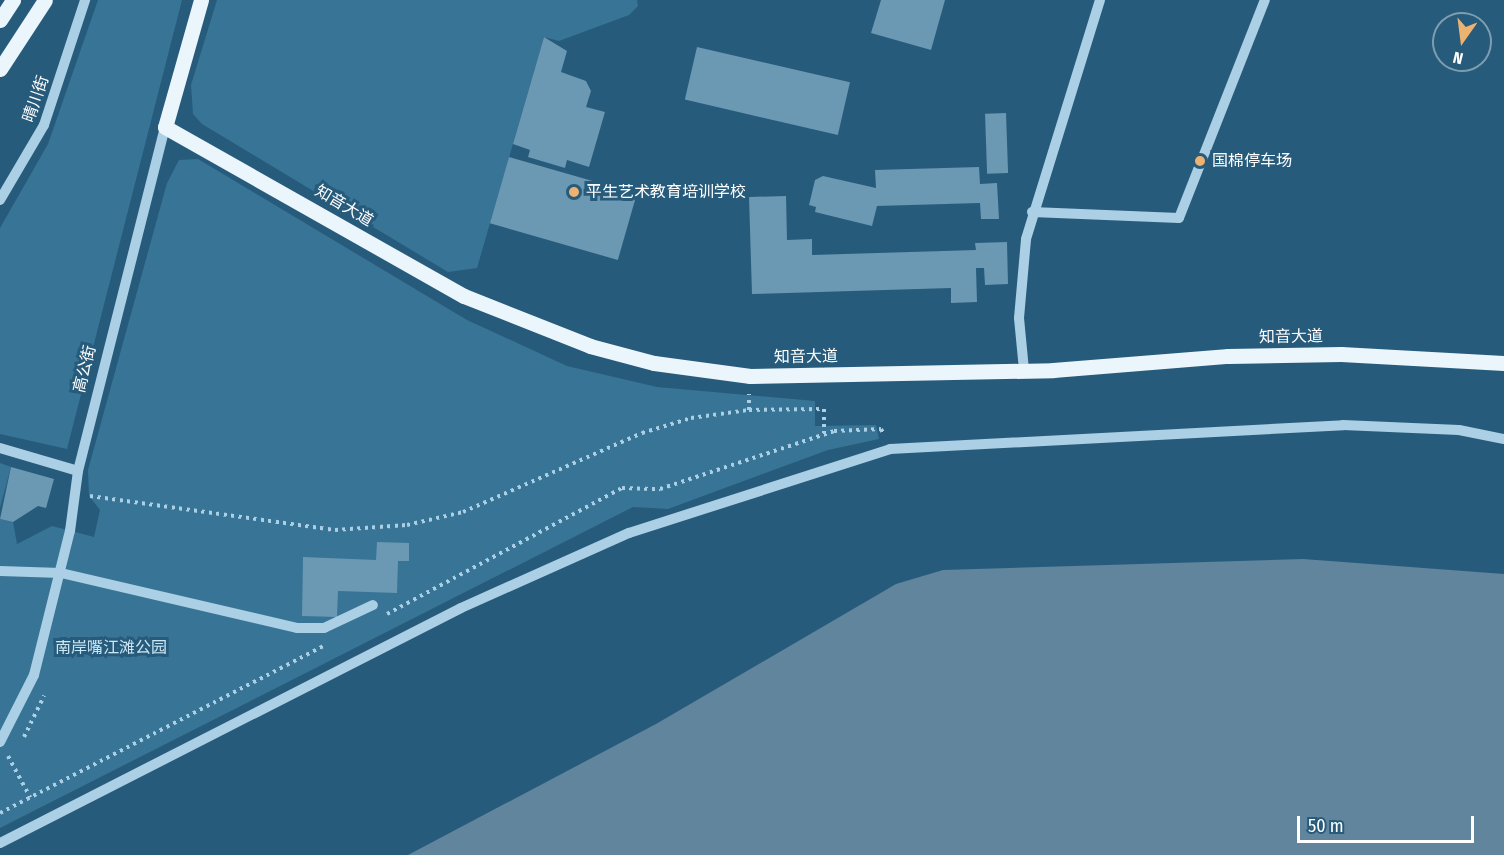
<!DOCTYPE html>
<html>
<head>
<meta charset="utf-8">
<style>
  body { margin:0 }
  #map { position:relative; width:1504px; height:855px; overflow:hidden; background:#275b7b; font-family:"Fira Sans Condensed","Noto Sans SC",sans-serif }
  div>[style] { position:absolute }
  .green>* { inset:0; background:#377496 }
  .water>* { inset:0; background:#60859c }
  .building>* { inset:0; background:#6b98b3; transform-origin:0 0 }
  .path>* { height:4px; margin-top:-2px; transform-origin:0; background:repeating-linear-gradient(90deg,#abcfe4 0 3px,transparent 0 7.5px) }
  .minor>* { height:10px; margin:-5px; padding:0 5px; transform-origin:5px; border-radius:5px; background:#abcfe4 }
  .major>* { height:15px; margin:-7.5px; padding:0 7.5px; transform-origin:7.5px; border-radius:7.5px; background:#ebf5fc }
  .dots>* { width:16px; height:16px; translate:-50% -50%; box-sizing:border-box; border:3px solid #275b7b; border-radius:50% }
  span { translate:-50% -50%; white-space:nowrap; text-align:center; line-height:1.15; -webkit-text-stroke:6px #275b7b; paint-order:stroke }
  .street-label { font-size:16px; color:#fff }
  .poi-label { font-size:16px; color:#fff }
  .left { translate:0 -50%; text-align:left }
  .park-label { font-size:16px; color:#cde6f3 }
  .north { position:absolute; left:1432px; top:12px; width:60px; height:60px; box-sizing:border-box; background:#275b7b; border:2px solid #7d9db0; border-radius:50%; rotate:194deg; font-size:16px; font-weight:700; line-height:24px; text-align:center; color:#fff }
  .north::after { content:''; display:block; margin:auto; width:21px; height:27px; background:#ecb271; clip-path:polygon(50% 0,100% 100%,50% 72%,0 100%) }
  .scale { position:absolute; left:1297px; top:816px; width:177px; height:27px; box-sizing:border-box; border:3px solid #fff; border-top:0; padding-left:8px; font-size:18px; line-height:21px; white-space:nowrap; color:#fff; -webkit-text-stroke:4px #275b7b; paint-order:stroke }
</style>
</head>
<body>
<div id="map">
  <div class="green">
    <i style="clip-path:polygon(98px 0,182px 0,67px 449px,0 434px,0 228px,48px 144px)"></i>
    <i style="clip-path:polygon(217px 0,637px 0,638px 6px,629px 15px,559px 41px,544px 37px,477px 268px,448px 272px,202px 124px,193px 114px,191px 85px)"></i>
    <i style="clip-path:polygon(198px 159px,467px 320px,567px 366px,657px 387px,815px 401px,815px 426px,876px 425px,879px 439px,828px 450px,668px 509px,633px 507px,0 828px,0 519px,13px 522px,17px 544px,52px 526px,94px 537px,100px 510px,89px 496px,88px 470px,167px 183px,179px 160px)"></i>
    <i style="clip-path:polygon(0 463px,11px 467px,0 508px)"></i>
  </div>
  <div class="water">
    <i style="clip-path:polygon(1303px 559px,1504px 574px,1504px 855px,408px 855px,656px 724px,896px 584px,943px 570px)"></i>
  </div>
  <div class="building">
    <i style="clip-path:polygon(881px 0,945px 0,931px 50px,871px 33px)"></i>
    <i style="clip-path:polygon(544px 37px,567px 51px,561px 72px,586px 81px,591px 91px,586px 107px,605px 112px,589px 167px,567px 160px,565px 168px,528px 157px,530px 150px,513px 144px)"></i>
    <i style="left:697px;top:47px;width:157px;height:54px;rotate:13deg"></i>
    <i style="left:1006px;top:113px;width:60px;height:21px;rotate:88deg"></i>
    <i style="left:509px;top:157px;width:133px;height:69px;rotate:16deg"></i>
    <i style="clip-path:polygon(979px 167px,980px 184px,997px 183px,999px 219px,981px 219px,980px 203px,877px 206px,872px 226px,815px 212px,816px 207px,809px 205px,815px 180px,823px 176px,876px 188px,875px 170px)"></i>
    <i style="clip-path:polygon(786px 196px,787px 240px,812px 239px,812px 255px,976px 250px,975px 243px,1007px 242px,1008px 284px,985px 285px,984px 268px,976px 268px,977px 302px,951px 303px,951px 288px,752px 294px,749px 197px)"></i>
    <i style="clip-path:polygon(11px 467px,54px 479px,46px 508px,38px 506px,13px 522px,0 519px)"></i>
    <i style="clip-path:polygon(377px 542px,409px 543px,409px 561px,398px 561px,397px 593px,338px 591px,337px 617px,302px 616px,303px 557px,376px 560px)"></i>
  </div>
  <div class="path">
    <i style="left:749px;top:410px;width:75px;rotate:-0.8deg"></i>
    <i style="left:824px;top:409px;width:24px;rotate:90deg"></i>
    <i style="left:90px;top:496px;width:247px;rotate:7.9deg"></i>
    <i style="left:335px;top:530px;width:72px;rotate:-4deg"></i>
    <i style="left:407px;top:525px;width:57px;rotate:-13.1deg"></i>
    <i style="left:463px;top:512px;width:196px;rotate:-23.8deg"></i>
    <i style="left:642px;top:433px;width:51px;rotate:-17deg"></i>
    <i style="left:691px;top:418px;width:59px;rotate:-7.9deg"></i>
    <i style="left:749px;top:410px;width:16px;rotate:-90deg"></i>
    <i style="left:387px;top:614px;width:267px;rotate:-28.2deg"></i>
    <i style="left:622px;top:488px;width:38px;rotate:2deg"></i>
    <i style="left:660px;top:489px;width:183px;rotate:-18.4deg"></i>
    <i style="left:834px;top:431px;width:47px;rotate:-2.4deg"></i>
    <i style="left:881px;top:429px;width:7px;rotate:63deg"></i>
    <i style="left:24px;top:737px;width:46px;rotate:-64deg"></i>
    <i style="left:8px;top:756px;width:47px;rotate:61.8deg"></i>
    <i style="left:0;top:813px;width:365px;rotate:-27.3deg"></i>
  </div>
  <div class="minor">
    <i style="left:0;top:200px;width:87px;rotate:-59.6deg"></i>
    <i style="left:44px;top:125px;width:132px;rotate:-71.8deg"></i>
    <i style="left:1032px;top:212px;width:147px;rotate:2.3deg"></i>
    <i style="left:1179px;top:218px;width:234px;rotate:-68.5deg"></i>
    <i style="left:1024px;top:370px;width:52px;rotate:-95.5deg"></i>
    <i style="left:1019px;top:318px;width:79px;rotate:-84.9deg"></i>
    <i style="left:1026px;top:239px;width:250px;rotate:-72.8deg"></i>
    <i style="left:0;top:448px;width:81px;rotate:16.4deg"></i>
    <i style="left:0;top:571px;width:61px;rotate:1.9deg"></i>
    <i style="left:61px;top:573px;width:242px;rotate:13.1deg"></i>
    <i style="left:297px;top:628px;width:27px"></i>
    <i style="left:324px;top:628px;width:54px;rotate:-25.1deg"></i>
    <i style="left:0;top:742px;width:75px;rotate:-63.1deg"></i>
    <i style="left:34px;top:675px;width:148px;rotate:-76deg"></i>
    <i style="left:70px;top:531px;width:61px;rotate:-82.4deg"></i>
    <i style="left:78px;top:471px;width:355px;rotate:-75.8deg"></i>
    <i style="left:0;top:843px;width:517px;rotate:-27.01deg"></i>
    <i style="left:461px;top:608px;width:184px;rotate:-24.1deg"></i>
    <i style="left:629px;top:533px;width:274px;rotate:-17.8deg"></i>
    <i style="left:890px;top:449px;width:454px;rotate:-3deg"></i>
    <i style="left:1343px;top:425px;width:116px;rotate:2.5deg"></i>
    <i style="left:1459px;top:430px;width:46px;rotate:11.3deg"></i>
  </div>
  <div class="major">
    <i style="left:201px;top:0;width:132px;rotate:105.8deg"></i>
    <i style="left:165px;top:127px;width:343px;rotate:29.5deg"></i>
    <i style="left:464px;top:296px;width:136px;rotate:21.6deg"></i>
    <i style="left:590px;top:346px;width:66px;rotate:14.9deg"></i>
    <i style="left:654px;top:363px;width:97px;rotate:7.7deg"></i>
    <i style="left:750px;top:376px;width:303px;rotate:-1.1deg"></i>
    <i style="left:1053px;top:370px;width:176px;rotate:-4.6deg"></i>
    <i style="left:1228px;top:356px;width:113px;rotate:-1deg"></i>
    <i style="left:1341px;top:354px;width:163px;rotate:3.2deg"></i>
    <i style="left:0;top:20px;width:24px;rotate:-57deg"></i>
    <i style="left:0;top:69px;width:82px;rotate:-56.9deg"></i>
  </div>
  <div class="dots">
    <i style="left:1200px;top:161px;background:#ecb271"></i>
    <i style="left:574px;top:192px;background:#ecb271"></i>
  </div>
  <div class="street-label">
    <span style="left:36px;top:99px;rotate:-71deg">晴川街</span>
    <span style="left:344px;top:206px;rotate:31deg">知音大道</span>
    <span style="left:1291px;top:337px;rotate:-1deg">知音大道</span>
    <span style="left:806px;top:357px;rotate:-1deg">知音大道</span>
    <span style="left:85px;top:369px;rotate:-76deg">高公街</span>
  </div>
  <div class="poi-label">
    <span class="left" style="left:1212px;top:161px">国棉停车场</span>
    <span class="left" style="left:586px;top:192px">平生艺术教育培训学校</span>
  </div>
  <div class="park-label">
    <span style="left:111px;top:648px">南岸嘴江滩公园</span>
  </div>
  <div class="north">N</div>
  <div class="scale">50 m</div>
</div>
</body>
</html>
